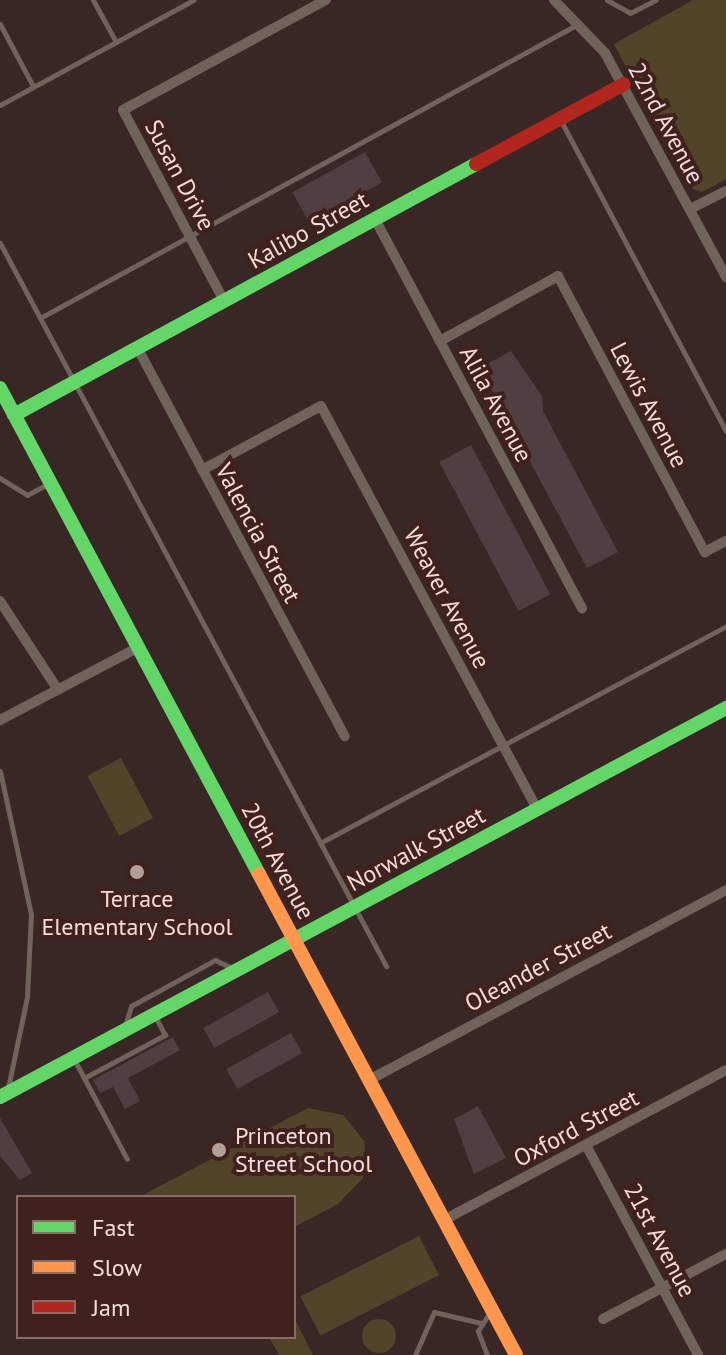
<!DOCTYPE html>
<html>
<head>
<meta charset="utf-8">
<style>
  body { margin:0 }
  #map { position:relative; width:726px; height:1355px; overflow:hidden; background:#392725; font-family:"PT Sans",sans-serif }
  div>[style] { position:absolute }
  .green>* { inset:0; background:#524428; transform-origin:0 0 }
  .round { border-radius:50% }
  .building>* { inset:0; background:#503f41; transform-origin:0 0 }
  .lane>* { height:5px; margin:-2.5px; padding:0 2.5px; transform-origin:2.5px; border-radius:2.5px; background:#6f635b }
  .street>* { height:10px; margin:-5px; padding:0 5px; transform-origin:5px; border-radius:5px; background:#6f635b }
  .fast>* { height:14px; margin:-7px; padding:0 7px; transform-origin:7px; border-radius:7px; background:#63d668 }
  .slow>* { height:14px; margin:-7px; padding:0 7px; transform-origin:7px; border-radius:7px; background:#ff974d }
  .jam>* { height:14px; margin:-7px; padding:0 7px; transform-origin:7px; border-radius:7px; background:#b3261e }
  .dots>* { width:22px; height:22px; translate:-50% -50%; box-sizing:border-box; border:4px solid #41211d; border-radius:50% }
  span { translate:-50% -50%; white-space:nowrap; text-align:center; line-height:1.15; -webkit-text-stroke:8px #41211d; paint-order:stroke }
  .street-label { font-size:24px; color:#f4dedb }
  .poi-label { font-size:24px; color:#f4dedb }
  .left { translate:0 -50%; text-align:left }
  .legend { position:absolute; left:16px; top:1195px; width:280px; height:144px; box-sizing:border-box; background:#41211d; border:2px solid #896d69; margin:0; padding:10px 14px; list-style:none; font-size:24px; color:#f4dedb }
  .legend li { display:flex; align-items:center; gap:16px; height:40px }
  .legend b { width:40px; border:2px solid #896d69 }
</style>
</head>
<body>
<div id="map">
  <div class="green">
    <i style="clip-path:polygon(693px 0,726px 0,726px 179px,702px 192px,690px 188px,614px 44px)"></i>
    <i style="left:121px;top:758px;width:68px;height:38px;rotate:62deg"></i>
    <i style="clip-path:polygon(308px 1108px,343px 1115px,365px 1142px,363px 1178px,338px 1204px,294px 1227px,294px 1197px,139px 1197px)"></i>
    <i style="left:419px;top:1236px;width:44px;height:133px;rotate:63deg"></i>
    <i style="clip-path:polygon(294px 1318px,313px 1355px,279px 1355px,269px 1337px,294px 1337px)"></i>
    <i class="round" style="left:362px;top:1319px;width:34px;height:34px"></i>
  </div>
  <div class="building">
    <i style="left:365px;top:152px;width:35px;height:83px;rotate:61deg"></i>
    <i style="clip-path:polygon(511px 351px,542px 396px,543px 411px,618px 552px,587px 568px,480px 368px)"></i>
    <i style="left:471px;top:445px;width:169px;height:36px;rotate:62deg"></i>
    <i style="left:268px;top:992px;width:23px;height:74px;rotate:61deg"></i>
    <i style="left:291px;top:1033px;width:23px;height:74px;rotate:61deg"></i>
    <i style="clip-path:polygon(173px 1037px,180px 1050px,128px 1078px,140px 1101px,125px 1109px,113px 1087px,100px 1093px,93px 1080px)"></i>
    <i style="clip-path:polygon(478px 1106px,506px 1158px,474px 1174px,454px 1119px)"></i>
    <i style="clip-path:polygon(0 1118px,32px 1173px,20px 1180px,0 1156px)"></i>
  </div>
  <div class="lane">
    <i style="left:93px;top:0;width:48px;rotate:61.3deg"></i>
    <i style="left:607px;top:0;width:26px;rotate:29deg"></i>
    <i style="left:630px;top:13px;width:29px;rotate:-27deg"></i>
    <i style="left:0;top:24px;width:70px;rotate:62deg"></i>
    <i style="left:0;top:105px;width:220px;rotate:-28.5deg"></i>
    <i style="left:561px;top:121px;width:351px;rotate:62deg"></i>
    <i style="left:0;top:243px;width:820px;rotate:61.9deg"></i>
    <i style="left:40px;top:318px;width:611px;rotate:-28.66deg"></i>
    <i style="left:0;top:478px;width:32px;rotate:32deg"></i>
    <i style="left:27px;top:495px;width:26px;rotate:-28deg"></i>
    <i style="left:0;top:771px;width:146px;rotate:77.8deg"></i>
    <i style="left:31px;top:914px;width:83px;rotate:92.8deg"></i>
    <i style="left:27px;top:997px;width:93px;rotate:101.8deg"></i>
    <i style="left:320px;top:843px;width:460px;rotate:-28.1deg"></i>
    <i style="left:125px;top:1026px;width:21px;rotate:-73deg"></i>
    <i style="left:131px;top:1006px;width:96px;rotate:-28.7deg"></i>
    <i style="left:215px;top:960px;width:21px;rotate:25deg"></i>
    <i style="left:74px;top:1059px;width:113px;rotate:62.1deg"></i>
    <i style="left:84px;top:1078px;width:92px;rotate:-28deg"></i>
    <i style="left:165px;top:1035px;width:21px;rotate:-118deg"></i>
    <i style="left:415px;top:1355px;width:47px;rotate:-66.2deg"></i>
    <i style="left:434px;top:1312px;width:48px;rotate:13.2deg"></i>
    <i style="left:487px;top:1355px;width:26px;rotate:-111deg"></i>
    <i style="left:478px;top:1331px;width:25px;rotate:-58deg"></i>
  </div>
  <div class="street">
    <i style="left:554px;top:0;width:74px;rotate:46.1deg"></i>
    <i style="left:605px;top:53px;width:255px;rotate:61.6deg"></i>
    <i style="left:690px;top:209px;width:40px;rotate:-26.6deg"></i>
    <i style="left:375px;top:219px;width:441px;rotate:62deg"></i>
    <i style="left:224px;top:301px;width:216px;rotate:-117.9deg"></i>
    <i style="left:123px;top:110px;width:231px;rotate:-28.5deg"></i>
    <i style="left:440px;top:341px;width:135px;rotate:-28.8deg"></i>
    <i style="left:558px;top:276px;width:313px;rotate:62deg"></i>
    <i style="left:705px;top:552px;width:24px;rotate:-28deg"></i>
    <i style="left:138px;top:349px;width:439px;rotate:61.9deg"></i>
    <i style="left:202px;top:470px;width:135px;rotate:-28.3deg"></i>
    <i style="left:321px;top:406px;width:457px;rotate:61.8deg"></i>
    <i style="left:0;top:601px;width:106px;rotate:56.9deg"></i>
    <i style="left:0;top:720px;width:157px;rotate:-27.7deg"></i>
    <i style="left:369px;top:1080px;width:404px;rotate:-28deg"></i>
    <i style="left:586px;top:1145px;width:238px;rotate:61.9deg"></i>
    <i style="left:444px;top:1220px;width:319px;rotate:-28deg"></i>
    <i style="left:603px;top:1319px;width:139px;rotate:-27.9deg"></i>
  </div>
  <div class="fast">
    <i style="left:0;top:388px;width:551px;rotate:61.95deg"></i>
    <i style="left:14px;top:415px;width:526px;rotate:-28.51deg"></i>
    <i style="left:0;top:1097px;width:824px;rotate:-28.18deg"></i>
  </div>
  <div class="slow">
    <i style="left:259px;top:874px;width:545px;rotate:61.88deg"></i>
  </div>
  <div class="jam">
    <i style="left:476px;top:164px;width:168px;rotate:-28.4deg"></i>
  </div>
  <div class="dots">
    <i style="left:137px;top:872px;background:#b39e9b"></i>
    <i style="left:219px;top:1150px;background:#b39e9b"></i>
  </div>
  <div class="street-label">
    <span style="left:666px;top:123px;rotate:62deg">22nd Avenue</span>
    <span style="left:180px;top:175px;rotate:62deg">Susan Drive</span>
    <span style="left:308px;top:230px;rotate:-29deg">Kalibo Street</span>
    <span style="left:496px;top:404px;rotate:62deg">Alila Avenue</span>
    <span style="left:649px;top:405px;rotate:62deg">Lewis Avenue</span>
    <span style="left:258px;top:533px;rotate:62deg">Valencia Street</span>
    <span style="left:447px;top:598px;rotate:62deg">Weaver Avenue</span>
    <span style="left:416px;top:849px;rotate:-28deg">Norwalk Street</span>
    <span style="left:278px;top:861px;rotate:62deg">20th Avenue</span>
    <span style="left:538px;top:967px;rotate:-28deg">Oleander Street</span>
    <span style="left:576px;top:1128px;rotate:-28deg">Oxford Street</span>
    <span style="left:660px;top:1240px;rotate:62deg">21st Avenue</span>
  </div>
  <div class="poi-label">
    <span style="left:137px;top:913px">Terrace<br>Elementary School</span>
    <span class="left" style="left:235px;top:1150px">Princeton<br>Street School</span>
  </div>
  <ul class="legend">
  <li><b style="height:10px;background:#63d668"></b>Fast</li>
  <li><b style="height:10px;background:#ff974d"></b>Slow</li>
  <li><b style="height:10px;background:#b3261e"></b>Jam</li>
  </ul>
</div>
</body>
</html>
